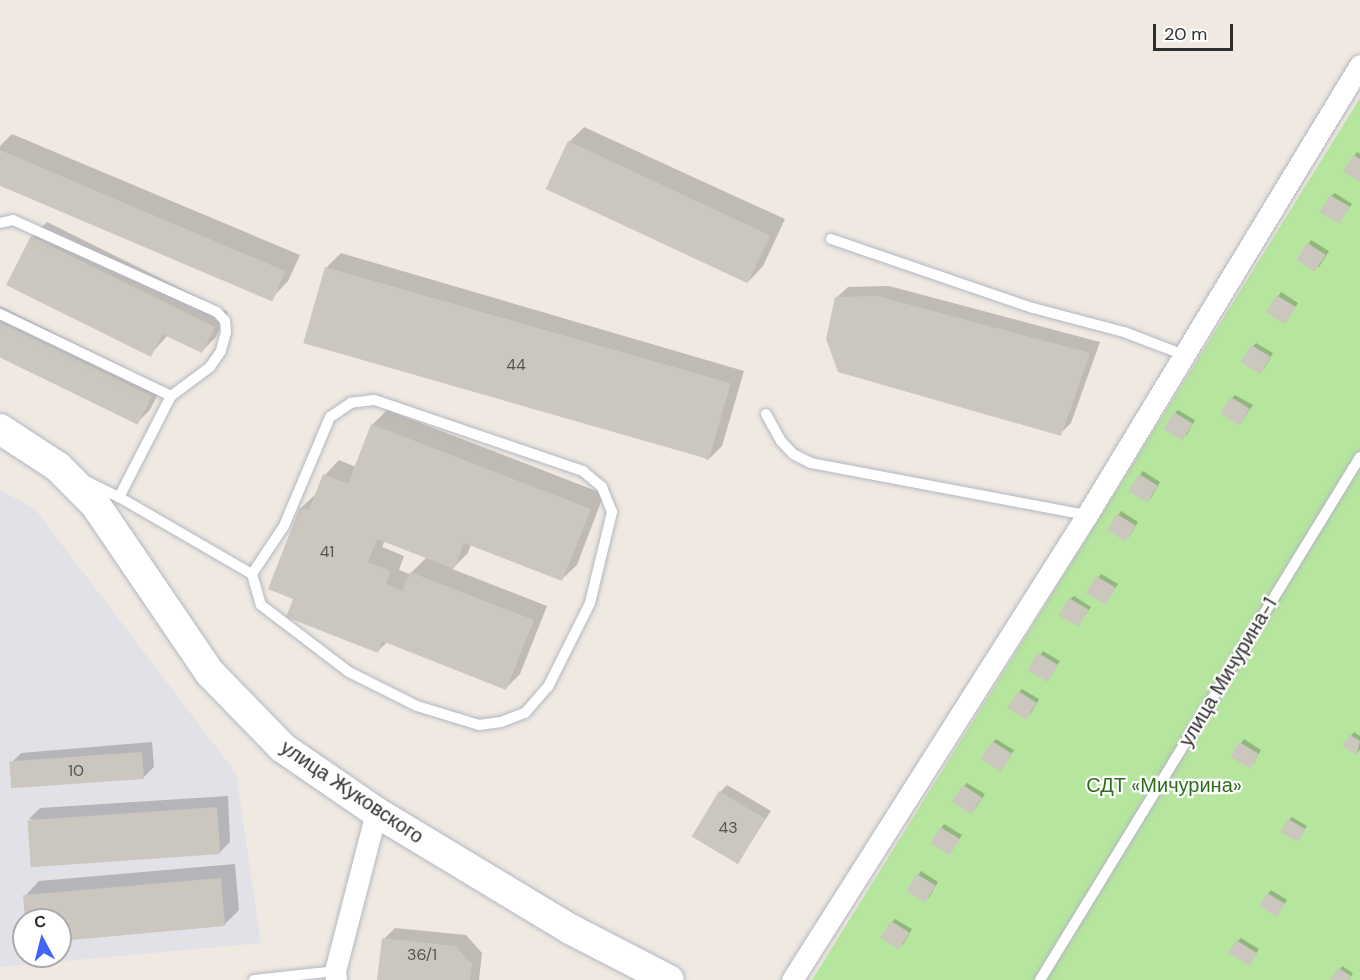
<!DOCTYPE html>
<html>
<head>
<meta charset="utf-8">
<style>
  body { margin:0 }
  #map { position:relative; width:1360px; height:980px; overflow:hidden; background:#efe9e1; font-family:"DM Sans",sans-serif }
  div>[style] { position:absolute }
  .industrial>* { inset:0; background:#e3e1e8 }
  .green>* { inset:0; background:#b6e59e }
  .shadow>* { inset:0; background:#0003 }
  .building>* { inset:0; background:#cbc7bf; transform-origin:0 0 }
  .roads { filter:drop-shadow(0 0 2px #b4b7c1) drop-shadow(0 0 2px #b4b7c1) }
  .service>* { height:10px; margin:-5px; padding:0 5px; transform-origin:5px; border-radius:5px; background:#fff }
  .minor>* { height:21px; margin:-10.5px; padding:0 10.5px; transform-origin:10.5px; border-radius:10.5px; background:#fff }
  .secondary>* { height:30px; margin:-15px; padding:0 15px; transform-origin:15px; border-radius:15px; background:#fff }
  span { translate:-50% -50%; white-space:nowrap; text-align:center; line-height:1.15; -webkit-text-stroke:4.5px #fff; paint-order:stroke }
  .number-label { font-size:16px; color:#555452 }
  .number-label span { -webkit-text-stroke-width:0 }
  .street-label { font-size:20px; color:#2e2e2e }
  .park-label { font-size:20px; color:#2c6e1b }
  .north { position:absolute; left:12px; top:908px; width:60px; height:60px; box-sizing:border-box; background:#fff; border:2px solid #ababab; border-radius:50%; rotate:353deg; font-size:16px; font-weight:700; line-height:24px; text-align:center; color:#2e2e2e }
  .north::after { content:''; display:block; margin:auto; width:21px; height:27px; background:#4264fb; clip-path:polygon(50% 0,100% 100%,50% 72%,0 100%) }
  .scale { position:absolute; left:1153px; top:24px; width:80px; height:27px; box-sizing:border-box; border:3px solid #2e2e2e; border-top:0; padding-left:8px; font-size:18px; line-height:21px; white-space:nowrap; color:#2e2e2e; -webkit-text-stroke:4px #fff; paint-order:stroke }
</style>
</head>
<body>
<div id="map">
  <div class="industrial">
    <i style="clip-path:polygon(evenodd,0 490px,35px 509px,236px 773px,261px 943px,0 967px,0 490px,24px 920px,60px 920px,60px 956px,24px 956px,24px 920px)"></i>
  </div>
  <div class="green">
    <i style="clip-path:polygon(1360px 98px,1360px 980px,812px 980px)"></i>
  </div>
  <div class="shadow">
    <i style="clip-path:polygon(584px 127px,785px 219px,763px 266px,749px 281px,569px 142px)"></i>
    <i style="clip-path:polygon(12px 134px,300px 255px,288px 281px,274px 296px,0 181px,0 146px)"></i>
    <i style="clip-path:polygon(1357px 152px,1360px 154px,1360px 181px,1345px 171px)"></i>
    <i style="clip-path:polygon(1335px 193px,1352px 204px,1339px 222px,1331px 196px)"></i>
    <i style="clip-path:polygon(47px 222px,228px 312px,216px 337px,202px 351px,168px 335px,150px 355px,32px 237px)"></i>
    <i style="clip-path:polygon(1311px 240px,1329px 251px,1319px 267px,1298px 259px)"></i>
    <i style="clip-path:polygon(341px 253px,744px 371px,722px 446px,708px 460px,326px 268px)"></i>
    <i style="clip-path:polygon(889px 286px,1100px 342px,1071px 423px,1060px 434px,836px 298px,848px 287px)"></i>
    <i style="clip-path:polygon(1281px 292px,1298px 303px,1288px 319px,1268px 311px)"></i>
    <i style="clip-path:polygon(0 306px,162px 386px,150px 410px,139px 421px,0 353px)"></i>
    <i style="clip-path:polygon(1256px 343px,1273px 353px,1264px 369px,1253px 346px)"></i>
    <i style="clip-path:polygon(1235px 395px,1253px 405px,1240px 424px,1232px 398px)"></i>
    <i style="clip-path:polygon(evenodd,387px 410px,604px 494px,577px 565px,562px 579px,471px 544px,468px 553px,452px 569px,547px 606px,520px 674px,506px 688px,387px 642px,378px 651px,295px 598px,270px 589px,302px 507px,317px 493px,325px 475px,339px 460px,356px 467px,373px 424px,387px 410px,385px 540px,427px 557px,410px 574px,399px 570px,404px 556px,382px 547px,385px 540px)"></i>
    <i style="clip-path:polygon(1178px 410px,1195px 420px,1186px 436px,1175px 413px)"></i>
    <i style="clip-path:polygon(1143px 471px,1160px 482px,1151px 498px,1140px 475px)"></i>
    <i style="clip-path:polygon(1121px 511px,1138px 522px,1129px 537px,1108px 530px)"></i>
    <i style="clip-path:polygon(1101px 574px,1118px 584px,1108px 600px,1088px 593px)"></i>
    <i style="clip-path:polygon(1074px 596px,1091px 607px,1078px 625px,1070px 599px)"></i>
    <i style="clip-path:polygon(1043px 651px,1060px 661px,1050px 677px,1030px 670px)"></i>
    <i style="clip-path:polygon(1022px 689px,1039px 699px,1030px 715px,1019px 692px)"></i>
    <i style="clip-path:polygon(1354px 732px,1360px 736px,1360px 750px,1357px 753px,1351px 736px)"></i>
    <i style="clip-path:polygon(996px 739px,1014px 750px,1004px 765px,993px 742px)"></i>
    <i style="clip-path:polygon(1244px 739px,1261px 750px,1253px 764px,1232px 756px)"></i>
    <i style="clip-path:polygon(152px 742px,154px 767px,143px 778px,10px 764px,21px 753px)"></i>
    <i style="clip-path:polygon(967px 783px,985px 794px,975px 809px,964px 786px)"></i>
    <i style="clip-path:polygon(727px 785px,771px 811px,737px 863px,720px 792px)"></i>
    <i style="clip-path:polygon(228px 796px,230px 842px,219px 853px,29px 819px,40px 808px)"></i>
    <i style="clip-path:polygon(1292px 817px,1307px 826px,1300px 837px,1289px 820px)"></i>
    <i style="clip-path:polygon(944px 824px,962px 835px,952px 850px,932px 843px)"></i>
    <i style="clip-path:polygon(235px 864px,239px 910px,224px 925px,60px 939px,60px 920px,27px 920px,25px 896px,39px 881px)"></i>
    <i style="clip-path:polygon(921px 871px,938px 882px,929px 898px,918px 875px)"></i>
    <i style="clip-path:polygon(1271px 890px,1287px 900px,1277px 915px,1268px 894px)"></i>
    <i style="clip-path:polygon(895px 919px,912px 929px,903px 945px,892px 922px)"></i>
    <i style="clip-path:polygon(395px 928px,466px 935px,482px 953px,479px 980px,379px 980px,384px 939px)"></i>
    <i style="clip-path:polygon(1241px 938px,1259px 949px,1251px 961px,1238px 941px)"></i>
    <i style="clip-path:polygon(1342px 966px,1353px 973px,1349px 980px,1332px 980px)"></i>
  </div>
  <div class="building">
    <i style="left:568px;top:141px;width:223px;height:53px;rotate:25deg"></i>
    <i style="left:0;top:150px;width:310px;height:33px;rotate:23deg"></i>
    <i style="clip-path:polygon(1353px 155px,1360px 159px,1360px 182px,1343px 171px)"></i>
    <i style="left:1330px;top:195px;width:23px;height:20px;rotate:31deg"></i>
    <i style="clip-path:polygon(31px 236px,215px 327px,202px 353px,162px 334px,151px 357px,6px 285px)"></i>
    <i style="left:1307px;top:243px;width:22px;height:20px;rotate:32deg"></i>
    <i style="left:325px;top:267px;width:422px;height:79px;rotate:16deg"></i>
    <i style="left:1276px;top:295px;width:23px;height:20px;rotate:31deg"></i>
    <i style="clip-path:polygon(877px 296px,1090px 353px,1061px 436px,838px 372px,826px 339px,835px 297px)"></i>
    <i style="left:0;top:322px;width:169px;height:32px;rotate:26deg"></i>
    <i style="left:1251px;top:345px;width:23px;height:20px;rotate:31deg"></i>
    <i style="left:1231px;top:397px;width:22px;height:20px;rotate:32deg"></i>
    <i style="left:1174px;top:412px;width:22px;height:20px;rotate:32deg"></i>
    <i style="clip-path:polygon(371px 424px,591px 509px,562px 581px,464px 543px,454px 569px,377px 539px,368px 562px,391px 571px,386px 584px,402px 591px,410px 572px,534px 620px,506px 690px,382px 641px,378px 653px,286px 617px,293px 599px,268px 589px,300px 507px,309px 510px,323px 474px,348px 484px)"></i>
    <i style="left:1139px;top:474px;width:22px;height:20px;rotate:32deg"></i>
    <i style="left:1117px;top:514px;width:22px;height:19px;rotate:32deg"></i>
    <i style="left:1096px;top:576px;width:23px;height:20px;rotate:31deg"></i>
    <i style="left:1069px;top:598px;width:23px;height:20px;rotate:31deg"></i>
    <i style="left:1038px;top:653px;width:23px;height:20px;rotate:31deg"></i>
    <i style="left:1018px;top:691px;width:22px;height:20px;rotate:32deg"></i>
    <i style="clip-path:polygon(1350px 735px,1360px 741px,1357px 755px,1342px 746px)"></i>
    <i style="left:992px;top:741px;width:24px;height:21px;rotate:33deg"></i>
    <i style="left:1239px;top:742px;width:23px;height:17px;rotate:31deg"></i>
    <i style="left:142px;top:752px;width:27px;height:133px;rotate:86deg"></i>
    <i style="left:963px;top:785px;width:23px;height:20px;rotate:34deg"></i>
    <i style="left:719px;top:791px;width:54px;height:53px;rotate:31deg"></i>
    <i style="left:217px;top:807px;width:47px;height:190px;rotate:86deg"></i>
    <i style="left:1288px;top:819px;width:20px;height:15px;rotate:30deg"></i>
    <i style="left:940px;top:827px;width:23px;height:19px;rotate:31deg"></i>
    <i style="left:917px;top:874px;width:22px;height:20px;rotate:32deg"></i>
    <i style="clip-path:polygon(221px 878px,225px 926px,60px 941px,60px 920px,25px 920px,23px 895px)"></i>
    <i style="left:1267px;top:893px;width:21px;height:15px;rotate:31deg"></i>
    <i style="left:891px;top:921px;width:22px;height:20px;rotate:32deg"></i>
    <i style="clip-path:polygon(382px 938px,455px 946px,472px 964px,470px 980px,377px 980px)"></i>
    <i style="left:1236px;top:940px;width:25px;height:15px;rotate:32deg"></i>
    <i style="clip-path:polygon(1338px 968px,1351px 976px,1349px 980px,1330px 980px)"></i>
  </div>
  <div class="roads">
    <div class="service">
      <i style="left:0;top:223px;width:13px;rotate:-13deg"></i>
      <i style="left:13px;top:220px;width:224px;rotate:24.3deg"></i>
      <i style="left:217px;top:312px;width:12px;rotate:48deg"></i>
      <i style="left:225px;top:321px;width:11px;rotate:85deg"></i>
      <i style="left:226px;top:332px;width:20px;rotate:105deg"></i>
      <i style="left:221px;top:351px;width:19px;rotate:125deg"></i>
      <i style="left:210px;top:367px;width:49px;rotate:143.4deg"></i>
      <i style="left:171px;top:396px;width:114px;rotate:117.2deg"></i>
      <i style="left:831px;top:239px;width:213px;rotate:18.9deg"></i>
      <i style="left:1033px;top:308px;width:94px;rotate:14.8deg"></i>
      <i style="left:1124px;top:332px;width:64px;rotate:21deg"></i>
      <i style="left:0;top:314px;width:190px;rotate:25.6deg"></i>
      <i style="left:766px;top:414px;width:31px;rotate:61deg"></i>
      <i style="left:781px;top:441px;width:18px;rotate:47deg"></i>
      <i style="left:793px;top:454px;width:20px;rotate:27deg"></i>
      <i style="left:811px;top:463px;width:281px;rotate:10.7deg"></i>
      <i style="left:88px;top:482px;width:34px;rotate:26deg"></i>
      <i style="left:119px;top:497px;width:154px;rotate:30.1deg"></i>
      <i style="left:252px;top:574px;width:32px;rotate:74deg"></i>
      <i style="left:261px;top:605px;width:111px;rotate:37.3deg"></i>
      <i style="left:349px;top:672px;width:76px;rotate:26.6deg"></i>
      <i style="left:417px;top:706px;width:65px;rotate:17deg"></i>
      <i style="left:479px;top:725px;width:22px;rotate:-8deg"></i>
      <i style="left:501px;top:722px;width:26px;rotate:-21deg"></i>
      <i style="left:525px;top:713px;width:35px;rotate:-49deg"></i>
      <i style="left:548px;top:687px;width:94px;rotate:-63.4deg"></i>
      <i style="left:590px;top:603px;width:94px;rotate:-76.4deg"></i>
      <i style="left:612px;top:512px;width:27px;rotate:-112deg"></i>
      <i style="left:602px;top:487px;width:25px;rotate:-140deg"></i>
      <i style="left:583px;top:471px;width:221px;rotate:-161.2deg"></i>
      <i style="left:374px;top:400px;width:23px;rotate:173deg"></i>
      <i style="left:351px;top:403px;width:25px;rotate:146deg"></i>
      <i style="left:330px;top:417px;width:118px;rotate:112.9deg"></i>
      <i style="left:284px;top:526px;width:58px;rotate:123.7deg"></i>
      <i style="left:254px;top:980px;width:81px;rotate:-6.3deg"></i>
      <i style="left:1040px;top:980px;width:613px;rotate:-58.54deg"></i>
    </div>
    <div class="minor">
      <i style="left:336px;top:980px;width:9px;rotate:-96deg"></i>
      <i style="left:335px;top:971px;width:164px;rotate:-75.5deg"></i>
      <i style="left:792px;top:980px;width:551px;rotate:-57.61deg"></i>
      <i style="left:1087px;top:515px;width:526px;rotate:-58.76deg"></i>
    </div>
    <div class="secondary">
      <i style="left:0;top:429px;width:69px;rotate:33.2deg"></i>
      <i style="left:58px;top:467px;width:52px;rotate:45deg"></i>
      <i style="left:95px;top:504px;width:204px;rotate:55.8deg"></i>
      <i style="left:210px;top:673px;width:105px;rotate:45.8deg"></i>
      <i style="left:283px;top:748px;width:113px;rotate:34.5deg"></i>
      <i style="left:376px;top:812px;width:227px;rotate:31.1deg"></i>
      <i style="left:570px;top:929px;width:111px;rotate:27.3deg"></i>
    </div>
  </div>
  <div class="number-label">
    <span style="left:516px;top:365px">44</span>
    <span style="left:327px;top:552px">41</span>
    <span style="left:76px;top:771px">10</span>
    <span style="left:728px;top:828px">43</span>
    <span style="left:422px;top:955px">36/1</span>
  </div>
  <div class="street-label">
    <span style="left:1228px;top:672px;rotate:-59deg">улица Мичурина-1</span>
    <span style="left:352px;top:792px;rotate:34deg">улица Жуковского</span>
  </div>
  <div class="park-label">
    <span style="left:1164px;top:785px">СДТ «Мичурина»</span>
  </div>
  <div class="north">С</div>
  <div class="scale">20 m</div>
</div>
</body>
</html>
